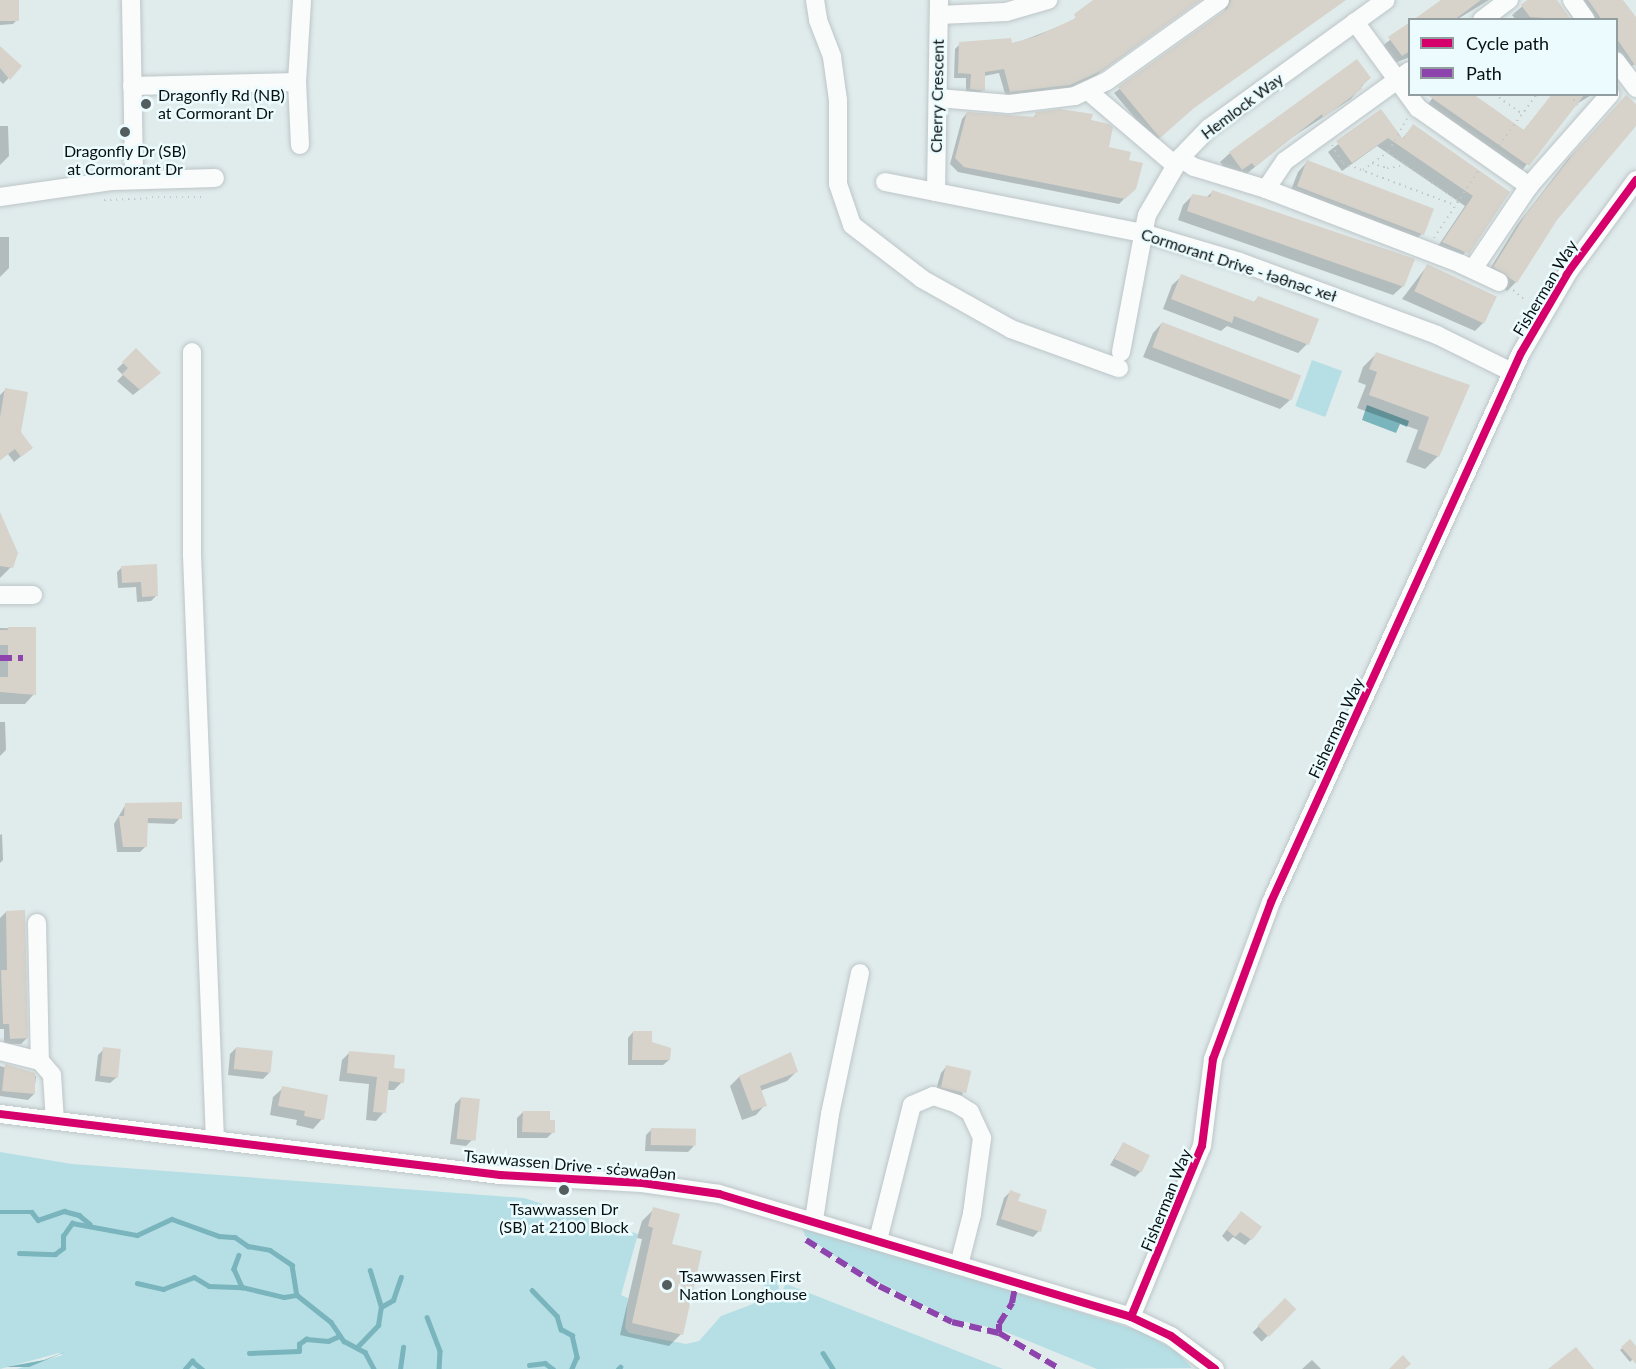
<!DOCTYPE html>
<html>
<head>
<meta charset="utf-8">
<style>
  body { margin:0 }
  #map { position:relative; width:1636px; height:1369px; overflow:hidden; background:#e0ebec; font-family:Lato,sans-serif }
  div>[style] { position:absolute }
  .green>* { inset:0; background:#b5dfe5; transform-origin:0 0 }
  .water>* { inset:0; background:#7ab4bc }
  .shadow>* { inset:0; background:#0003; transform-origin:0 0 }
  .stream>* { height:4.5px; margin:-2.25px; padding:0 2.25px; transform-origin:2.25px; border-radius:2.25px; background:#7ab4bc }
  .building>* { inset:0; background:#d7d3cb; transform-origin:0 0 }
  .path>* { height:2px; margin-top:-1px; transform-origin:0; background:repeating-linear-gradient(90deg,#c4c8c9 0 1.5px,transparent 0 6px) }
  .roads { filter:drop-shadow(0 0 2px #bdc5c7) drop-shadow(0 0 2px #bdc5c7) }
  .minor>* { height:18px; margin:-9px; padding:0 9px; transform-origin:9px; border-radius:9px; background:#fafcfc }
  .quiet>* { height:6px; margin-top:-3px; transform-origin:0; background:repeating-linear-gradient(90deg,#8e44ad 0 12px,transparent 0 18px) }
  .cycleway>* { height:8px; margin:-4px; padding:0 4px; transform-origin:4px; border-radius:4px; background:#d6006c }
  .dots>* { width:16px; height:16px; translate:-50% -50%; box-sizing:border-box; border:3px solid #ebfbfe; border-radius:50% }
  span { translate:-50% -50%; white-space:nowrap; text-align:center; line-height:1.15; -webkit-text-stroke:5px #ebfbfe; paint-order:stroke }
  .poi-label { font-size:16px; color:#091011 }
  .left { translate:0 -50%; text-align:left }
  .street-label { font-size:16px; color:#091011 }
  .legend { position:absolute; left:1408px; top:18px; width:210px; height:78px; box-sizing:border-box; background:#ebfbfe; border:2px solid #919d9f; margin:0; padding:8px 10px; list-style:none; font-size:18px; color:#091011 }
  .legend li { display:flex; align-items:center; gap:12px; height:30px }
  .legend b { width:30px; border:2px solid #919d9f }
</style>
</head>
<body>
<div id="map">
  <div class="green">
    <i style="left:1312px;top:360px;width:32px;height:49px;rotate:20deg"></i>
    <i style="clip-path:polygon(0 1152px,72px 1164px,524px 1198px,638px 1234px,621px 1295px,628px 1298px,625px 1328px,629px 1333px,686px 1344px,699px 1341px,721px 1316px,753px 1304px,772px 1272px,777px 1276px,780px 1294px,786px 1284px,1003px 1369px,17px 1369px,63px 1355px,59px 1353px,0 1369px)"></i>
    <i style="clip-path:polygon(802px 1226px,1140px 1331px,1176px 1351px,1192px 1368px,1097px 1369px,1001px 1330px,949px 1318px,854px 1269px,805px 1236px)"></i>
  </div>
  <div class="water">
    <i style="clip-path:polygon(1367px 405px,1409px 421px,1407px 427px,1400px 424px,1396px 433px,1362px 420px)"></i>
    <i style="clip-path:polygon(68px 1351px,29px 1367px,6px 1367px,44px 1360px)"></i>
  </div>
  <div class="shadow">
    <i style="clip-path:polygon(0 0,18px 0,19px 18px,13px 24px,0 25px)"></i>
    <i style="clip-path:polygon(1094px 0,1200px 0,1095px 76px,1069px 88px,1006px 97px,999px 73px,984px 76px,983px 90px,978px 95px,966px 94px,966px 78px,954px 78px,955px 49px,960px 44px,1011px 45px,1071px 22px)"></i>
    <i style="clip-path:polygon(1224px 0,1345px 0,1187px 112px,1155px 142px,1114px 93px,1223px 14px,1227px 5px)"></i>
    <i style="clip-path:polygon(1442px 0,1489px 0,1456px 20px,1415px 20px)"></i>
    <i style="clip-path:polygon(1530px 0,1555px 0,1569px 20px,1516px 20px,1512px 15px)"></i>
    <i style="clip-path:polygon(1572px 0,1622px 0,1636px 20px,1636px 63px,1624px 72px,1616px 62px,1616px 20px,1586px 20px)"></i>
    <i style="clip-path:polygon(1410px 24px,1410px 57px,1392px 64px,1380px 48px)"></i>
    <i style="clip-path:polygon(0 49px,20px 66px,3px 84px,0 81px)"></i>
    <i style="clip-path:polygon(1357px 61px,1369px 78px,1351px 99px,1291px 138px,1245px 175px,1242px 171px,1232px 178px,1220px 162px,1230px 153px)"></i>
    <i style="clip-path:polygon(1435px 94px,1523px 131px,1553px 94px,1593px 94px,1575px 105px,1518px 175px,1425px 109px)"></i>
    <i style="clip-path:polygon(1617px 107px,1636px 107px,1636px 124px,1556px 220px,1516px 282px,1507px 291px,1485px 277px,1517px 225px,1568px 159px)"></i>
    <i style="clip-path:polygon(1381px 111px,1401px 140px,1413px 126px,1508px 192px,1458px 262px,1434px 252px,1465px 206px,1377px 146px,1342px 171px,1328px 152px)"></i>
    <i style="clip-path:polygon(967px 113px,1032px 119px,1037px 113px,1090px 121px,1108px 148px,1128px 161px,1135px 188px,1119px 204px,958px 172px,950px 164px,962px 119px)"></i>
    <i style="clip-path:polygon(0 126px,8px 126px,9px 156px,0 165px)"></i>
    <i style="clip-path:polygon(1307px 162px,1424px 232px,1414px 241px,1289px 195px,1298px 172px)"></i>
    <i style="clip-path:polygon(1212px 192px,1403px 286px,1393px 295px,1178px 220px,1183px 205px,1193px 195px,1206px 198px)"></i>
    <i style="clip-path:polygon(0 237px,9px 237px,9px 268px,0 277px)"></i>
    <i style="clip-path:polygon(1427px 266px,1484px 322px,1475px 331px,1402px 299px)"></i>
    <i style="clip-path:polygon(1182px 276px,1253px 303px,1258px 298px,1307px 344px,1298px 353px,1227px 326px,1221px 331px,1163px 309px,1172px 285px)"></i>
    <i style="clip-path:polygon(1162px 323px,1290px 400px,1280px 409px,1143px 357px,1153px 333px)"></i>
    <i style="clip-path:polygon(136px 351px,153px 379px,133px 395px,117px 381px,123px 375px,117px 369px)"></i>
    <i style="clip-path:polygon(1376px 354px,1468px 386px,1438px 456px,1425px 469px,1406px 462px,1418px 430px,1357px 408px,1366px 385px,1358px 382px,1363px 367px)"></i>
    <i style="clip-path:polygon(6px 389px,20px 432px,31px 448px,14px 462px,8px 454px,0 460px,0 395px)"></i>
    <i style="clip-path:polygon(0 517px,11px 567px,0 578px)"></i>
    <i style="clip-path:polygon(155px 566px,156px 596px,151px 601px,137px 602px,136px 587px,118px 588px,117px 572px,122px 567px)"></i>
    <i style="clip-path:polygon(0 628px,34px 629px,34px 694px,25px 704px,0 704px)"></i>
    <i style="clip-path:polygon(0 722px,5px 722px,6px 750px,0 756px)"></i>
    <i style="clip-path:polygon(126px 804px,180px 818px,174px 824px,146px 823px,146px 846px,140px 852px,117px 852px,114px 824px)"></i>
    <i style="clip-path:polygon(2px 834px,3px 860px,0 863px,0 835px)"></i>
    <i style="clip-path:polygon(6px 912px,27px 1038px,21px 1044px,4px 1044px,4px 1029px,0 1029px,0 918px)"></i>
    <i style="clip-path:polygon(633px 1032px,650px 1044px,669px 1060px,663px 1065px,628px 1065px,628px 1038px)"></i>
    <i style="clip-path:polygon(236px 1048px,269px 1073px,263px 1079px,228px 1075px,230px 1054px)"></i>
    <i style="clip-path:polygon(104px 1049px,117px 1077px,110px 1083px,95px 1081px,98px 1055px)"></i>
    <i style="clip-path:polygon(350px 1052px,392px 1069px,402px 1082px,394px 1090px,387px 1090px,384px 1112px,376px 1121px,366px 1120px,369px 1084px,339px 1081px,342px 1060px)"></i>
    <i style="clip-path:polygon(0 1066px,36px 1076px,34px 1094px,28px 1100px,0 1096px)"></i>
    <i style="clip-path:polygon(946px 1067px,963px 1094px,957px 1100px,935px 1093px,941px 1073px)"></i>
    <i style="clip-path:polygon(796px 1072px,787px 1081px,760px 1091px,765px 1105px,756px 1115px,742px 1120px,730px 1086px,739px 1077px)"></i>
    <i style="clip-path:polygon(283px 1088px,322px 1119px,313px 1129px,296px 1125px,297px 1120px,270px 1115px,273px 1097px)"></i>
    <i style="clip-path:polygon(461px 1098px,472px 1140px,466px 1146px,450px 1144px,455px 1104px)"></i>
    <i style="clip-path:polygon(523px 1112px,553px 1132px,547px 1138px,517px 1138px,517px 1118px)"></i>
    <i style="clip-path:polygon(652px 1129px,694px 1146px,688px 1152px,645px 1151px,646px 1135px)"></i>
    <i style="clip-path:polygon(1123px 1144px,1141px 1171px,1135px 1177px,1110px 1165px)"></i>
    <i style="clip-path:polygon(1010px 1192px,1039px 1231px,1033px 1237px,996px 1225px,1004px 1198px)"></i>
    <i style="clip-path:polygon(654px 1209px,670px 1245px,681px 1334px,669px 1346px,620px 1335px,642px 1239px,637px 1238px,642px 1221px)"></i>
    <i style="clip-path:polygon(1235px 1219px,1251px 1239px,1245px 1245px,1233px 1237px,1228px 1242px,1222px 1236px)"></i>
    <i style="left:1285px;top:1300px;width:13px;height:46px;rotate:45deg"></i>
    <i style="clip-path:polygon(1630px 1342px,1636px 1356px,1630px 1362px,1620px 1350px)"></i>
    <i style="clip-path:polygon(1312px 1360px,1321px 1369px,1302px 1369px)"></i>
  </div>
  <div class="stream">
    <i style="left:0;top:1212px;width:32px"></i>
    <i style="left:32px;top:1212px;width:10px;rotate:53deg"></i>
    <i style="left:38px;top:1220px;width:28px;rotate:-19deg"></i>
    <i style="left:64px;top:1211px;width:16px;rotate:15deg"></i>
    <i style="left:79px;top:1215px;width:14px;rotate:39deg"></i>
    <i style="left:19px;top:1253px;width:36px;rotate:2deg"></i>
    <i style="left:55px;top:1254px;width:10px;rotate:-37deg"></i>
    <i style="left:63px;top:1248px;width:12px;rotate:-90deg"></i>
    <i style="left:63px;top:1236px;width:16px;rotate:-55deg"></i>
    <i style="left:72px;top:1223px;width:66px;rotate:10.5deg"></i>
    <i style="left:137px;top:1235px;width:38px;rotate:-25deg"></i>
    <i style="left:172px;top:1219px;width:50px;rotate:19.9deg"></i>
    <i style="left:219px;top:1236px;width:16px;rotate:4deg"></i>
    <i style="left:235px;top:1237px;width:16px;rotate:35deg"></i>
    <i style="left:248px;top:1246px;width:22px;rotate:10deg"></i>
    <i style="left:270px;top:1250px;width:27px;rotate:34deg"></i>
    <i style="left:292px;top:1265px;width:30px;rotate:81deg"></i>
    <i style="left:297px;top:1295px;width:43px;rotate:38.5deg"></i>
    <i style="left:331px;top:1322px;width:23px;rotate:56deg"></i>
    <i style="left:344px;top:1341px;width:24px;rotate:28deg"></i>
    <i style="left:365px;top:1352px;width:19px;rotate:62deg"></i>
    <i style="left:239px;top:1255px;width:15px;rotate:110deg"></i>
    <i style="left:234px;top:1269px;width:20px;rotate:66deg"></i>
    <i style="left:137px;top:1283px;width:27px;rotate:13deg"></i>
    <i style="left:163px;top:1289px;width:33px;rotate:-21deg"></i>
    <i style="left:194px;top:1277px;width:17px;rotate:31deg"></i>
    <i style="left:209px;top:1286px;width:33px;rotate:2deg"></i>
    <i style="left:242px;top:1287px;width:43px;rotate:13.4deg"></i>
    <i style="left:284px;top:1297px;width:13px;rotate:-9deg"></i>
    <i style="left:532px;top:1290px;width:36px;rotate:46deg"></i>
    <i style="left:557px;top:1316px;width:14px;rotate:73deg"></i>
    <i style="left:561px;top:1329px;width:13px;rotate:29deg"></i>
    <i style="left:572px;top:1335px;width:23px;rotate:77deg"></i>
    <i style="left:577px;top:1357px;width:13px;rotate:113deg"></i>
    <i style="left:381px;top:1307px;width:14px;rotate:-30deg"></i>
    <i style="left:393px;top:1300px;width:24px;rotate:-71deg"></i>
    <i style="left:427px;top:1317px;width:36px;rotate:69deg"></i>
    <i style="left:440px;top:1351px;width:18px;rotate:93deg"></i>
    <i style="left:358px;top:1346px;width:29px;rotate:-46deg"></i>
    <i style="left:378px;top:1325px;width:18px;rotate:-81deg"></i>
    <i style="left:381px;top:1307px;width:38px;rotate:-107deg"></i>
    <i style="left:249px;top:1353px;width:50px;rotate:-2.3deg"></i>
    <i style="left:299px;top:1351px;width:7px;rotate:-90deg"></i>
    <i style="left:299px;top:1344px;width:9px;rotate:-36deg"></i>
    <i style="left:306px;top:1339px;width:22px;rotate:5deg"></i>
    <i style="left:328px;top:1341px;width:12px;rotate:-24deg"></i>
    <i style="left:823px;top:1353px;width:19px;rotate:58deg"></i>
    <i style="left:529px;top:1365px;width:16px;rotate:-7deg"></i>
    <i style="left:545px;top:1363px;width:10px;rotate:37deg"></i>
    <i style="left:185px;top:1369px;width:11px;rotate:-49deg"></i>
    <i style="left:192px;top:1361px;width:13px;rotate:39deg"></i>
    <i style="left:400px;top:1369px;width:22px;rotate:-82deg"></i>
    <i style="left:618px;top:1369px;width:3px;rotate:-45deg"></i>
  </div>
  <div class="building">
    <i style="left:0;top:0;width:19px;height:21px"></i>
    <i style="clip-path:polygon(1093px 0,1201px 0,1101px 71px,1070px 85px,1010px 92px,1004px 69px,985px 72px,985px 91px,970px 89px,971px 74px,958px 73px,959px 42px,1011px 38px,1012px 43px,1037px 36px,1076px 18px,1074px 14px)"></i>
    <i style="clip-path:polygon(1231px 0,1346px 0,1194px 108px,1160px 138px,1118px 87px,1227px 9px)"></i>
    <i style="clip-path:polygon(1441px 0,1481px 0,1454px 20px,1413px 20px)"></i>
    <i style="clip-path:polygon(1527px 0,1557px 0,1571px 20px,1530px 17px,1521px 5px)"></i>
    <i style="clip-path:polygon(1588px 0,1623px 0,1636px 17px,1636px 67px,1617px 39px,1617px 20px,1602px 20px)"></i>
    <i style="clip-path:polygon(1410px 22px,1410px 51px,1402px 56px,1388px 37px)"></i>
    <i style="clip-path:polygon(0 46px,22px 66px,10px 80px,0 68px)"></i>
    <i style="clip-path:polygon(1357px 59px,1371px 78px,1361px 86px,1362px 89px,1323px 118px,1322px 114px,1255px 167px,1252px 163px,1242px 170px,1229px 152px)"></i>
    <i style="clip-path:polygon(1426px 94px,1473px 94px,1524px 130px,1552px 94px,1585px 94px,1529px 166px)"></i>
    <i style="clip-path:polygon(1626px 95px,1636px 104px,1636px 126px,1557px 220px,1517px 283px,1493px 267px,1526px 214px,1578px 148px)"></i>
    <i style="clip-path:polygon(1060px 109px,1093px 114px,1091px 120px,1109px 124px,1113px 127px,1109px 147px,1131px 152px,1129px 160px,1143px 163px,1136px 189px,1125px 199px,964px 167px,955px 158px,967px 112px,1035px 117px,1036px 112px)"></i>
    <i style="clip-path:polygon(1381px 109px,1403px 139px,1413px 124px,1510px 192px,1469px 254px,1442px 242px,1473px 196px,1388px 138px,1352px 163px,1336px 141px)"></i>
    <i style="left:1307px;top:160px;width:136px;height:28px;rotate:21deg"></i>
    <i style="clip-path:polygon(1212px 190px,1415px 259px,1404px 287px,1187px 211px,1192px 194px,1210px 197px)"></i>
    <i style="left:1427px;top:264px;width:77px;height:30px;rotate:25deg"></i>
    <i style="clip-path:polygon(1181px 274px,1255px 302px,1258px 296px,1319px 319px,1309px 345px,1234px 316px,1232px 323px,1171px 299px)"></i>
    <i style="left:1162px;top:322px;width:149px;height:27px;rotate:21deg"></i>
    <i style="clip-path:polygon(136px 348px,161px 373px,140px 390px,122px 374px,128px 368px,122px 362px)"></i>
    <i style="clip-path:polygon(1376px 352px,1470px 385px,1439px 457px,1418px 449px,1429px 417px,1369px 395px,1377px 372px,1369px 369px)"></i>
    <i style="clip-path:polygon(5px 388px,28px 392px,21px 432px,33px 448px,21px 457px,15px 449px,0 460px,0 417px)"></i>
    <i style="clip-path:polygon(0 512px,18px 553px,13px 568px,0 566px)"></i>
    <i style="clip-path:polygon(157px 564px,158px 596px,142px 597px,141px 582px,122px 583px,121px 566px)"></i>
    <i style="clip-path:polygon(8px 627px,36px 627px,36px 695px,0 692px,0 677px,8px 677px,8px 645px,0 645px,0 630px,8px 630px)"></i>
    <i style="clip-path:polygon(182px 802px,182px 819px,148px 818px,147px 847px,123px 847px,119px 816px,124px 816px,125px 803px)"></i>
    <i style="clip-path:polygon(25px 910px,28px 1038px,10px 1039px,9px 1024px,3px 1024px,1px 970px,7px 970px,6px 911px)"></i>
    <i style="clip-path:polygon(633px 1031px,652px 1031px,652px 1042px,671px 1048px,670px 1060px,632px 1060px)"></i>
    <i style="left:103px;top:1047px;width:18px;height:29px;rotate:6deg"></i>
    <i style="left:236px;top:1047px;width:37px;height:22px;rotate:6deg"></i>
    <i style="clip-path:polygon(349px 1051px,395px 1055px,394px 1068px,405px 1069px,404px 1083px,389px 1081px,386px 1113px,373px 1112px,377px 1077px,347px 1073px)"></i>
    <i style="clip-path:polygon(791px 1052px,798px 1072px,760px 1086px,767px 1106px,752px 1111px,739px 1076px)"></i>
    <i style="clip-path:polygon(5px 1064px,35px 1073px,35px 1094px,2px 1091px)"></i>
    <i style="left:946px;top:1065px;width:26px;height:23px;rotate:13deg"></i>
    <i style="clip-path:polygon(282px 1086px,328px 1095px,324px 1120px,304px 1116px,305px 1111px,278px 1106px)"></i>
    <i style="left:461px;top:1097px;width:19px;height:42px;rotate:6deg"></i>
    <i style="clip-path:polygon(523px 1111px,550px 1111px,550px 1120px,555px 1120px,555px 1133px,522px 1132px)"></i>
    <i style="left:651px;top:1128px;width:45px;height:17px;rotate:1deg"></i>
    <i style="left:1123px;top:1142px;width:30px;height:19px;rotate:26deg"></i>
    <i style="clip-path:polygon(1010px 1190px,1021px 1194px,1018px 1201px,1047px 1210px,1041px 1232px,1001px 1219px)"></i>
    <i style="clip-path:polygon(653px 1207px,680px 1214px,672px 1244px,702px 1251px,683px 1335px,632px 1323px,653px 1228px,648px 1226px)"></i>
    <i style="clip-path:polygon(1241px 1211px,1262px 1227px,1252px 1240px,1240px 1232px,1235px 1237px,1227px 1230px)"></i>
    <i style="left:1285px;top:1298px;width:16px;height:39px;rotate:45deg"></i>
    <i style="clip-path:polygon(1630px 1339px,1636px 1346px,1636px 1364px,1621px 1347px)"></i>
    <i style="clip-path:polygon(1576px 1347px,1594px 1369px,1548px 1369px)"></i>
    <i style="clip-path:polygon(1403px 1355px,1411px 1364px,1405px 1369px,1389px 1369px)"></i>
  </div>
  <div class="path">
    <i style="left:1514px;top:14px;width:7px;rotate:56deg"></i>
    <i style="left:1494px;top:94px;width:35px;rotate:35deg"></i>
    <i style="left:1571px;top:94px;width:13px;rotate:61deg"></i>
    <i style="left:1332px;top:145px;width:21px;rotate:59deg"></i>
    <i style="left:1343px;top:163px;width:120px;rotate:20.6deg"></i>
    <i style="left:1499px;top:145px;width:64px;rotate:-53.3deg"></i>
    <i style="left:1387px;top:152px;width:85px;rotate:34.4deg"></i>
    <i style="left:1372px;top:163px;width:16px;rotate:18deg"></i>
    <i style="left:1387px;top:168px;width:19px;rotate:-9deg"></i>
    <i style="left:1363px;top:170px;width:32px;rotate:-36deg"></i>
    <i style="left:1389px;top:151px;width:37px;rotate:-61deg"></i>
    <i style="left:152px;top:197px;width:53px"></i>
    <i style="left:104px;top:200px;width:48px;rotate:-2.4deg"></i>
    <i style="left:1434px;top:238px;width:82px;rotate:-56.5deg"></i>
    <i style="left:1513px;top:290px;width:16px;rotate:40deg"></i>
  </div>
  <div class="roads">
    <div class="minor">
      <i style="left:131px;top:0;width:179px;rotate:89deg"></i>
      <i style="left:815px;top:0;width:20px;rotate:81deg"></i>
      <i style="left:818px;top:20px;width:40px;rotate:69deg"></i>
      <i style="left:832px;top:57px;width:43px;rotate:82.1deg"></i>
      <i style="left:838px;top:100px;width:84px;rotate:90deg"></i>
      <i style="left:838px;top:184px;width:43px;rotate:71.1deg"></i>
      <i style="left:852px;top:225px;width:88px;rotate:37.6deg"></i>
      <i style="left:922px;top:279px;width:102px;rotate:29.3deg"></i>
      <i style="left:1011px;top:329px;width:115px;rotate:19.9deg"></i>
      <i style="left:1572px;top:0;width:24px;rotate:55deg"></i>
      <i style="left:939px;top:15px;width:67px;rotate:-2.6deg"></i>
      <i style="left:1006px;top:12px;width:44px;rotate:-15.9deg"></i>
      <i style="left:1482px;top:20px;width:34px;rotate:-37deg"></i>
      <i style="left:1355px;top:22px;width:107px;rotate:53.8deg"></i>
      <i style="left:1418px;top:108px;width:136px;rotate:35.1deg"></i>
      <i style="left:1616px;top:61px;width:34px;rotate:53deg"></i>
      <i style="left:132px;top:86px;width:165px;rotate:-1.4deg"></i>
      <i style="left:1088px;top:91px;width:114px;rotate:40.4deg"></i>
      <i style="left:938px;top:98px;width:71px;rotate:4.8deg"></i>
      <i style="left:1009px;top:104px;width:66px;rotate:-6.9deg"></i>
      <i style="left:1075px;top:96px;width:35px;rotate:-25deg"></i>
      <i style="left:1107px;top:81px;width:139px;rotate:-35.6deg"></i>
      <i style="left:300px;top:145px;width:63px;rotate:-92.7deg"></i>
      <i style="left:297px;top:82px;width:82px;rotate:-86.5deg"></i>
      <i style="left:1180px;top:158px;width:17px;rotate:33deg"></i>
      <i style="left:1194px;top:167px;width:75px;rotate:17deg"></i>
      <i style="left:1266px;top:189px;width:209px;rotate:21deg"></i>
      <i style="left:1461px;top:264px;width:42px;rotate:25.3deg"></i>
      <i style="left:885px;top:182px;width:263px;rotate:11.2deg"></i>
      <i style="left:1143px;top:233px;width:101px;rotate:16.6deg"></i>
      <i style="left:1240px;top:262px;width:210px;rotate:20.3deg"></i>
      <i style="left:1437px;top:335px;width:84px;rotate:26.3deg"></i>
      <i style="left:1266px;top:189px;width:34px;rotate:-56deg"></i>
      <i style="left:1285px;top:161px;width:154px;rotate:-35.8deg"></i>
      <i style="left:936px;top:192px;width:192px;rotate:-89.1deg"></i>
      <i style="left:0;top:197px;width:114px;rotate:-8.1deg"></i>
      <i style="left:113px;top:181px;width:102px;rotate:-1.7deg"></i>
      <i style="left:1473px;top:269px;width:100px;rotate:-56deg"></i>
      <i style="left:1529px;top:186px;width:123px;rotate:-48.6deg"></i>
      <i style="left:192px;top:352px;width:203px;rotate:90deg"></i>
      <i style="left:192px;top:555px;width:585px;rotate:87.75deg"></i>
      <i style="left:1121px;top:352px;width:139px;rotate:-79.3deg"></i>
      <i style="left:1147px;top:215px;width:66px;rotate:-59.9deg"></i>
      <i style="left:1180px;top:158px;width:42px;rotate:-46deg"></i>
      <i style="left:1209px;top:128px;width:218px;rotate:-35.9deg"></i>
      <i style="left:0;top:595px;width:33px"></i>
      <i style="left:37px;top:923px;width:138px;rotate:88.8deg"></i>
      <i style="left:0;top:1051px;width:41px;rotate:14deg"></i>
      <i style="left:40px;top:1061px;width:18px;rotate:49deg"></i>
      <i style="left:52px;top:1075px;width:46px;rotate:86.3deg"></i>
      <i style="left:0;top:1114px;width:504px;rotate:6.96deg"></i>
      <i style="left:500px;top:1175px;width:142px;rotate:3.2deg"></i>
      <i style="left:642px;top:1183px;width:78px;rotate:8.1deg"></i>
      <i style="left:719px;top:1194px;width:430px;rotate:16.6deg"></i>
      <i style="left:1131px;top:1317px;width:44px;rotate:25.4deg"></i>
      <i style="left:1171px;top:1336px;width:55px;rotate:36.9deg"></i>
      <i style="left:814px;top:1220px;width:107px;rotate:-81.4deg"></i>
      <i style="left:830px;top:1114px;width:144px;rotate:-78deg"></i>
      <i style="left:878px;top:1240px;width:139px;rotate:-75.9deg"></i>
      <i style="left:912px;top:1105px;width:23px;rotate:-23deg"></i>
      <i style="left:933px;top:1096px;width:25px;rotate:18deg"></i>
      <i style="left:957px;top:1104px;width:15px;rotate:32deg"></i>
      <i style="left:970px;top:1112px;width:29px;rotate:65deg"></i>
      <i style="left:982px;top:1138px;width:77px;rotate:97.5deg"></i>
      <i style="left:972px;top:1214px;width:53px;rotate:104.3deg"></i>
      <i style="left:1131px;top:1317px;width:185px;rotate:-67.5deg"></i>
      <i style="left:1202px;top:1146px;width:88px;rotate:-82.8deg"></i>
      <i style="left:1213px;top:1059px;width:167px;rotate:-69.7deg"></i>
      <i style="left:1271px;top:902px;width:603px;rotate:-65.52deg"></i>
      <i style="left:1521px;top:353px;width:95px;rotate:-59.7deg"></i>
      <i style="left:1569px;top:271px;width:113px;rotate:-53.6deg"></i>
    </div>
  </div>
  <div class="quiet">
    <i style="left:0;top:658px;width:23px"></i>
    <i style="left:806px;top:1240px;width:86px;rotate:32.2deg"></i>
    <i style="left:879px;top:1286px;width:81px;rotate:26.3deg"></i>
    <i style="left:952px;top:1322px;width:48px;rotate:13.2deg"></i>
    <i style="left:999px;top:1333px;width:71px;rotate:30.5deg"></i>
    <i style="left:999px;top:1333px;width:9px;rotate:-90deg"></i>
    <i style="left:999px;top:1324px;width:25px;rotate:-58deg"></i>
    <i style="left:1012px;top:1303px;width:20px;rotate:-79deg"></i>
  </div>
  <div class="cycleway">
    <i style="left:0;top:1114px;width:504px;rotate:6.96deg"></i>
    <i style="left:500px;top:1175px;width:142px;rotate:3.2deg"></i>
    <i style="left:642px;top:1183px;width:78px;rotate:8.1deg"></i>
    <i style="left:719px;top:1194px;width:430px;rotate:16.6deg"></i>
    <i style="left:1131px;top:1317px;width:44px;rotate:25.4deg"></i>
    <i style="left:1171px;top:1336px;width:55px;rotate:36.9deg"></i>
    <i style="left:1131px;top:1317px;width:185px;rotate:-67.5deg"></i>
    <i style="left:1202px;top:1146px;width:88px;rotate:-82.8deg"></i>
    <i style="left:1213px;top:1059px;width:167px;rotate:-69.7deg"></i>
    <i style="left:1271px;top:902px;width:603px;rotate:-65.52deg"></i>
    <i style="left:1521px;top:353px;width:95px;rotate:-59.7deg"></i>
    <i style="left:1569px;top:271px;width:113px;rotate:-53.6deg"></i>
  </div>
  <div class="dots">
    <i style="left:146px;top:104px;background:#545d5e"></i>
    <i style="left:125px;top:132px;background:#545d5e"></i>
    <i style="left:564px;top:1190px;background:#545d5e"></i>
    <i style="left:667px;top:1285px;background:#545d5e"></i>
  </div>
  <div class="poi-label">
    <span class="left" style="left:158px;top:104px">Dragonfly Rd (NB)<br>at Cormorant Dr</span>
    <span style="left:125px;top:160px">Dragonfly Dr (SB)<br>at Cormorant Dr</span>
    <span style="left:564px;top:1218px">Tsawwassen Dr<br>(SB) at 2100 Block</span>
    <span class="left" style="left:679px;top:1285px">Tsawwassen First<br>Nation Longhouse</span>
  </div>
  <div class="street-label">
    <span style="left:937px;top:96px;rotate:-89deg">Cherry Crescent</span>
    <span style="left:1242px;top:106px;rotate:-37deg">Hemlock Way</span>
    <span style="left:1239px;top:265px;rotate:18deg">Cormorant Drive - łəθnəc xeł</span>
    <span style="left:1545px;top:288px;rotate:-59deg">Fisherman Way</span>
    <span style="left:1336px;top:728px;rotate:-65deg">Fisherman Way</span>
    <span style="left:570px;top:1165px;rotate:5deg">Tsawwassen Drive - sc̓əwaθən</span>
    <span style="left:1166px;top:1200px;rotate:-68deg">Fisherman Way</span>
  </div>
  <ul class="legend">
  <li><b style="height:8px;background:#d6006c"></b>Cycle path</li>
  <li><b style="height:8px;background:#8e44ad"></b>Path</li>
  </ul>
</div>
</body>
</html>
